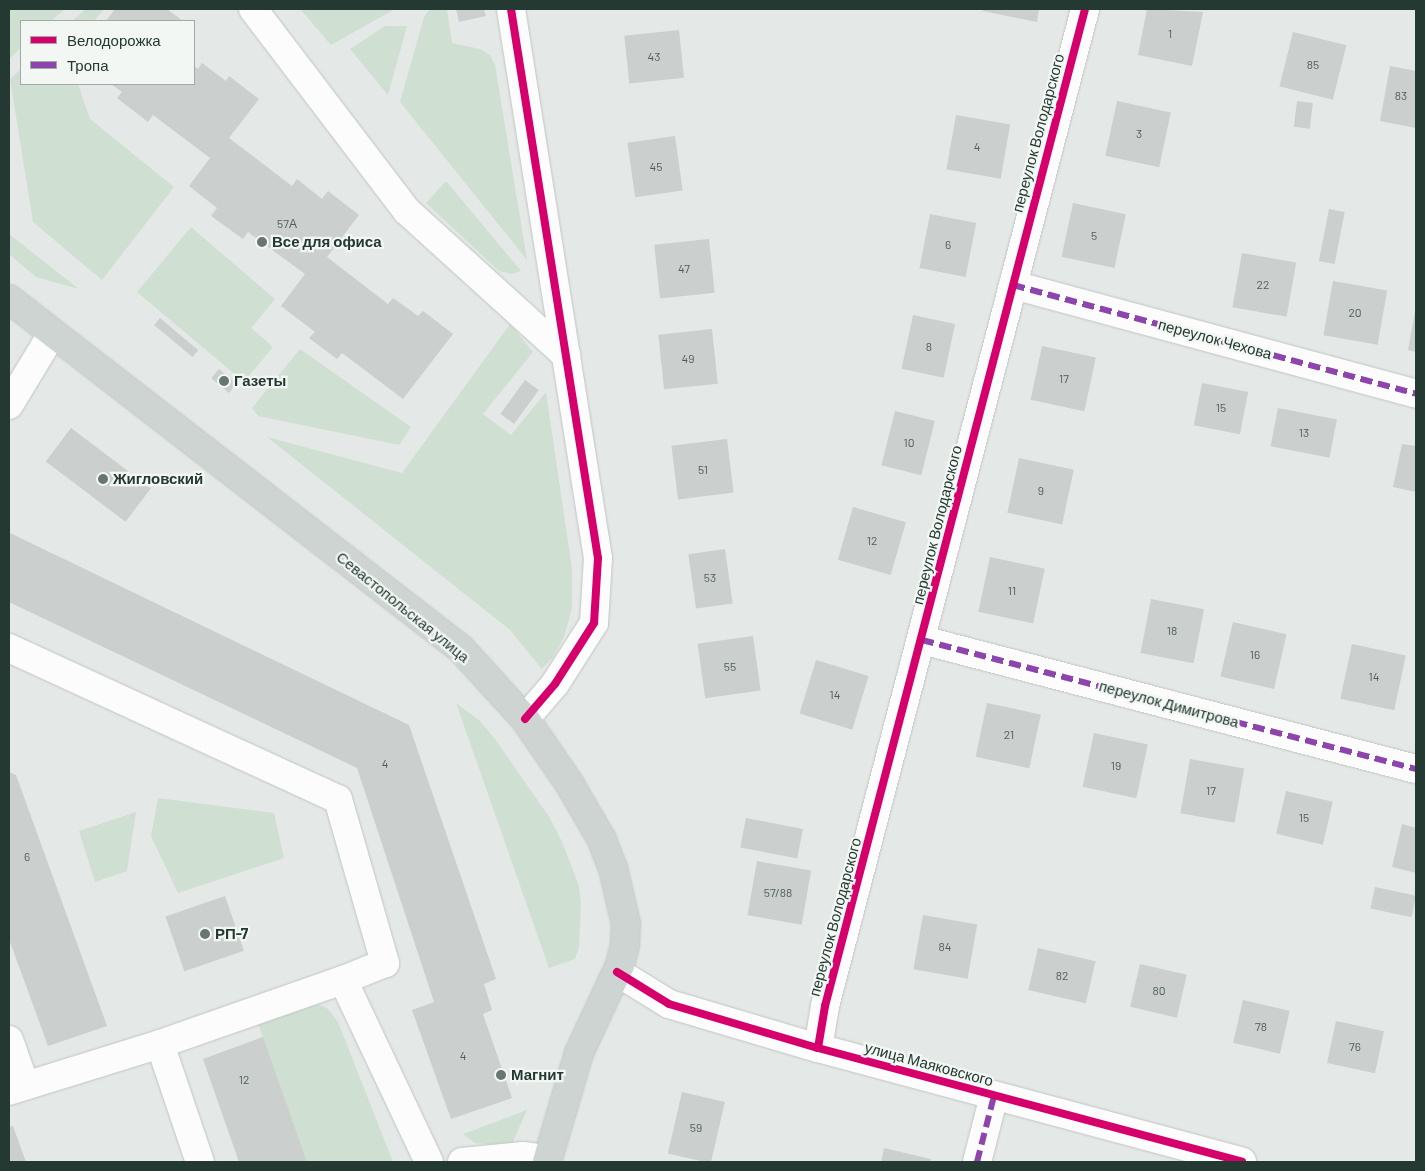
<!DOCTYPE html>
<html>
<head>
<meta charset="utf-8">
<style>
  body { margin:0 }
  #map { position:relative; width:1425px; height:1171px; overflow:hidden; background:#e4e8e6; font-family:Barlow,sans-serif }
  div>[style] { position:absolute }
  .green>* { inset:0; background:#cfe0d2 }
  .building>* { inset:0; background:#cbcfcd; transform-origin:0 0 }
  .roads { filter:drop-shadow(0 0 1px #c1c5c3) drop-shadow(0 0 1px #c1c5c3) }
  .minor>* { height:28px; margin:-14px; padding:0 14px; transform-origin:14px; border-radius:14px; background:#fbfcfb }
  .major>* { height:28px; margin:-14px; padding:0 14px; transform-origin:14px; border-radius:14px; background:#ced4d2 }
  .quiet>* { height:6px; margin-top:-3px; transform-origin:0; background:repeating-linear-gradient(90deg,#8e44ad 0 12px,transparent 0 18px) }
  .cycleway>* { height:8px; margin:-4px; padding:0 4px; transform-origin:4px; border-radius:4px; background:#d6006c }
  .dots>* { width:14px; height:14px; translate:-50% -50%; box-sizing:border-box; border:2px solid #f2f7f4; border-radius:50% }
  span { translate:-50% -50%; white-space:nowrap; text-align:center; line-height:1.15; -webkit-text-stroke:4.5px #f2f7f4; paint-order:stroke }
  .number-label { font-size:12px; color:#4e5f59 }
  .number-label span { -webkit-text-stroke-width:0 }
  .street-label { font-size:15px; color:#243931 }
  .poi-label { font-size:15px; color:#243931; font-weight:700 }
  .left { translate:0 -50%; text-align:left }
  .frame { position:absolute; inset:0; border:10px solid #243931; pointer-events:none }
  .legend { position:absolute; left:20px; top:20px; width:175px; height:65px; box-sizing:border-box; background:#f2f7f4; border:1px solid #a0aba6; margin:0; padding:6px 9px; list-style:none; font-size:15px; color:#243931 }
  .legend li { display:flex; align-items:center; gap:10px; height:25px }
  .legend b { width:25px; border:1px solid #a0aba6 }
</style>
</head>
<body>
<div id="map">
  <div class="green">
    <i style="clip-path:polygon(9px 9px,65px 9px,51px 21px,21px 21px,21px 48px,9px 59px)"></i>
    <i style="clip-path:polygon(86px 9px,104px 9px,94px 21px,72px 21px)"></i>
    <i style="clip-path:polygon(300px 9px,395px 9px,331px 45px)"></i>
    <i style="clip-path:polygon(430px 9px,447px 9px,452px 43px,480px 49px,490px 55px,495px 65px,527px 260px,400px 102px,424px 17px)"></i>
    <i style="clip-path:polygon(385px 26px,407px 26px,388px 95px,350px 49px)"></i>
    <i style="clip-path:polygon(21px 69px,21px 84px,78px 84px,90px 119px,174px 187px,102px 280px,33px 222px,10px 79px)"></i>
    <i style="clip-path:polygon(446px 181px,521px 271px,512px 274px,499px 271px,426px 203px)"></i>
    <i style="clip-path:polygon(191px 227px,275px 299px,251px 328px,273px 347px,244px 382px,137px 292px)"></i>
    <i style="clip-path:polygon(9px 234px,79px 289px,36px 277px,9px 254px)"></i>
    <i style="clip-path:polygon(510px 324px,533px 352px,483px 414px,511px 435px,546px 392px,572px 569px,572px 608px,564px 637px,553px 657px,542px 669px,510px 630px,267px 437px,402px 473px)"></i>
    <i style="clip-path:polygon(300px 349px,411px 427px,399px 445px,258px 416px,252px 408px)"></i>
    <i style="clip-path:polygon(456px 703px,480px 721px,495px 739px,550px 818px,563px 844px,579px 886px,581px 906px,579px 947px,575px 959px,549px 968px)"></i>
    <i style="clip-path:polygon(158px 798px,274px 813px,284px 858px,178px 893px,151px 836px)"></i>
    <i style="clip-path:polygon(136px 812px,127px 871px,95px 882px,79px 831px)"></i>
    <i style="clip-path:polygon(318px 1004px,328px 1009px,338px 1022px,393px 1162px,307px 1162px,257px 1021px,306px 1005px)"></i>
    <i style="clip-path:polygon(527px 1110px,511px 1146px,475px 1143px,463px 1134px)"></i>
  </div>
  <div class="building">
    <i style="clip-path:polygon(115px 9px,167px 9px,183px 21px,106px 21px)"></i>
    <i style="clip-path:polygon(456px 9px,484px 9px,486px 16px,459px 22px)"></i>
    <i style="clip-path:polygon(983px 9px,1039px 9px,1037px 22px,983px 11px)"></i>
    <i style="clip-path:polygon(1147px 9px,1203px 12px,1192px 66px,1138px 55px)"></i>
    <i style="left:679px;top:30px;width:48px;height:55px;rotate:84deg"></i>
    <i style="left:1293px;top:32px;width:55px;height:56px;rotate:14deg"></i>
    <i style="clip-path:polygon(202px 63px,226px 81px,229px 76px,259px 99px,229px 138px,292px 186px,297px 179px,322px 199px,328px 191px,359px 215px,327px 257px,388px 304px,393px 298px,418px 316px,423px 311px,453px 334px,403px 399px,342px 353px,337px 359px,309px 338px,315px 332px,281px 306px,305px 274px,248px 232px,243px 239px,211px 216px,217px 208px,189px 186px,210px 158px,153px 115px,148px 122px,117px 98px,122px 92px,111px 84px,194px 84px,194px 66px,198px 69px)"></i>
    <i style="clip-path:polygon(1390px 66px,1416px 71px,1416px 128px,1380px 121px)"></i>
    <i style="left:1117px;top:101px;width:55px;height:56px;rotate:12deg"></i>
    <i style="left:1297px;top:101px;width:16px;height:26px;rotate:7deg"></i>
    <i style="left:956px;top:115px;width:55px;height:55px;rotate:10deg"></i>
    <i style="left:675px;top:136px;width:55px;height:48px;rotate:82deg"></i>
    <i style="left:1073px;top:203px;width:54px;height:55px;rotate:12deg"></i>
    <i style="left:1329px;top:209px;width:16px;height:53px;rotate:11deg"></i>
    <i style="left:930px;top:214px;width:47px;height:55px;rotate:11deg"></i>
    <i style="left:709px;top:239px;width:54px;height:55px;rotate:84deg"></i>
    <i style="left:1242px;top:253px;width:55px;height:55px;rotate:10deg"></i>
    <i style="left:1333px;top:281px;width:55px;height:55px;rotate:10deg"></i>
    <i style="clip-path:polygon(1415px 312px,1416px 312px,1416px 352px,1408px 350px)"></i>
    <i style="left:913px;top:315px;width:43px;height:55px;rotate:12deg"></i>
    <i style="left:160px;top:318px;width:50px;height:9px;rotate:40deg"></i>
    <i style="left:712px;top:329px;width:55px;height:54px;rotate:84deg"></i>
    <i style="left:1042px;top:346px;width:55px;height:55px;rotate:12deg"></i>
    <i style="left:219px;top:369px;width:23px;height:12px;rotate:40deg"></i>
    <i style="left:525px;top:380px;width:17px;height:42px;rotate:36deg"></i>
    <i style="left:1202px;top:383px;width:47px;height:43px;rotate:11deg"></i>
    <i style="left:1278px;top:408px;width:60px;height:39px;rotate:11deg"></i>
    <i style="left:895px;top:411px;width:41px;height:56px;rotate:14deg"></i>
    <i style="left:71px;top:428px;width:100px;height:42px;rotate:37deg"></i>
    <i style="left:727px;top:439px;width:54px;height:56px;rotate:83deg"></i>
    <i style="clip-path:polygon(1402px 444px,1416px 446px,1416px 492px,1393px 487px)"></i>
    <i style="left:1019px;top:458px;width:56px;height:56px;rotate:12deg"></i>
    <i style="left:853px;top:507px;width:55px;height:55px;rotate:16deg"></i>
    <i style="clip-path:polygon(10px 533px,409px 725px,496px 979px,484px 984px,492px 1010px,483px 1014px,512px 1098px,451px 1119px,412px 1010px,434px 1002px,357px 768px,9px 602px)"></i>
    <i style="left:725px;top:549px;width:55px;height:37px;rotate:82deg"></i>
    <i style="left:990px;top:557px;width:56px;height:56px;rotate:12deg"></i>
    <i style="left:1151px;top:599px;width:54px;height:55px;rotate:11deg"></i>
    <i style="left:1233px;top:622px;width:55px;height:56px;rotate:13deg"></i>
    <i style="left:753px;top:636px;width:55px;height:56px;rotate:82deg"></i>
    <i style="left:1352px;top:644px;width:55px;height:56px;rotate:12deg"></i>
    <i style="left:816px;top:660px;width:55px;height:56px;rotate:17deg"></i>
    <i style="left:987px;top:703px;width:55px;height:55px;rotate:12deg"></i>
    <i style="left:1094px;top:733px;width:55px;height:55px;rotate:12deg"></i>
    <i style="left:1190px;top:759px;width:55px;height:55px;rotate:10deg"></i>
    <i style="clip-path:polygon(9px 772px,16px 775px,107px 1026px,48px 1046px,9px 939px)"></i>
    <i style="left:1286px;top:791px;width:48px;height:44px;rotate:13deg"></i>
    <i style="left:746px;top:818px;width:58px;height:30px;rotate:11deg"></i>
    <i style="clip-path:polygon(1402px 824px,1416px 828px,1416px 873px,1392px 867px)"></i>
    <i style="left:757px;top:861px;width:55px;height:55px;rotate:10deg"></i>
    <i style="left:1375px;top:887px;width:42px;height:22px;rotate:12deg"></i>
    <i style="left:225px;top:896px;width:58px;height:63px;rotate:71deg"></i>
    <i style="left:923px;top:915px;width:55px;height:55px;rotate:10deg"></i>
    <i style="left:1038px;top:948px;width:59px;height:43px;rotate:13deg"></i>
    <i style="left:1140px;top:964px;width:48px;height:44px;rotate:13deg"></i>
    <i style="left:1243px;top:1000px;width:48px;height:44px;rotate:13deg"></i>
    <i style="left:1336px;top:1021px;width:49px;height:43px;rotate:12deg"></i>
    <i style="clip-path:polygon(263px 1037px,307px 1162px,239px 1162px,218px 1102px,203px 1059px)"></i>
    <i style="left:682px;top:1092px;width:44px;height:63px;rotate:13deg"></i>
    <i style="clip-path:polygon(13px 1126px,26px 1162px,9px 1162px,9px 1127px)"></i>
    <i style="clip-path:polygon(884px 1148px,931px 1159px,930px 1162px,881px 1162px)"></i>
  </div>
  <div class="roads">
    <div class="minor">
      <i style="left:253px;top:9px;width:254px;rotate:52.7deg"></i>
      <i style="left:407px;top:211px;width:215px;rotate:42.2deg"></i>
      <i style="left:511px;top:9px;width:556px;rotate:81deg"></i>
      <i style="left:598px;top:558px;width:65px;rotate:93.5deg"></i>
      <i style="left:594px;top:623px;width:72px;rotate:122.6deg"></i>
      <i style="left:555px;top:684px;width:46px;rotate:130.6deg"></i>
      <i style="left:1013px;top:285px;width:417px;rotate:15.1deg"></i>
      <i style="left:9px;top:405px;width:83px;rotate:-58.8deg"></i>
      <i style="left:922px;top:640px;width:511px;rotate:14.64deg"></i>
      <i style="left:9px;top:648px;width:362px;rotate:24.7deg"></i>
      <i style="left:338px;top:799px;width:171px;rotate:74deg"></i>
      <i style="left:385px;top:963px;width:45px;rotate:158deg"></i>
      <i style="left:343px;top:980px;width:201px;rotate:64.7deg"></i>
      <i style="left:617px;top:972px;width:61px;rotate:31.6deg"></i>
      <i style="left:669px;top:1004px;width:155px;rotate:16.5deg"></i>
      <i style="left:818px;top:1048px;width:439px;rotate:15deg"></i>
      <i style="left:9px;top:1040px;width:48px;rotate:70.4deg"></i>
      <i style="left:160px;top:1044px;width:125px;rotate:71.3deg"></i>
      <i style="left:818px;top:1048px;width:43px;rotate:-80.5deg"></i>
      <i style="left:825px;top:1006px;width:1030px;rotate:-75.38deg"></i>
      <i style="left:9px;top:1091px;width:158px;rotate:-17.3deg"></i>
      <i style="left:160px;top:1044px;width:194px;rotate:-19.3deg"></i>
      <i style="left:462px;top:1162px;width:61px;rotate:-5.6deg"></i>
      <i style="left:523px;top:1156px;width:25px;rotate:7deg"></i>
      <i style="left:977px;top:1162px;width:68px;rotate:-75.6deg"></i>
    </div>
    <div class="major">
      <i style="left:9px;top:299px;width:572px;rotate:37.75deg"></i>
      <i style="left:461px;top:649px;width:95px;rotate:47.6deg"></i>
      <i style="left:525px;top:719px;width:78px;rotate:55.5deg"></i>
      <i style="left:569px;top:783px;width:66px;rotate:59.9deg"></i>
      <i style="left:602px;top:840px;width:30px;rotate:69deg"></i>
      <i style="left:613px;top:868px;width:57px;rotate:76.9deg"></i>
      <i style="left:626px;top:924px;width:21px;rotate:93deg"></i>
      <i style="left:625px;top:945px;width:21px;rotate:104deg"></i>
      <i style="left:620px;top:965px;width:97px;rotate:115deg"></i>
      <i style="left:579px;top:1053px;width:114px;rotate:106.4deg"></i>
    </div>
  </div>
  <div class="quiet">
    <i style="left:1013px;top:285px;width:417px;rotate:15.1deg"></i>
    <i style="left:922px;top:640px;width:511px;rotate:14.64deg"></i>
    <i style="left:977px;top:1162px;width:68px;rotate:-75.6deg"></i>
  </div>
  <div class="cycleway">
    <i style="left:511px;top:9px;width:556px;rotate:81deg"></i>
    <i style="left:598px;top:558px;width:65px;rotate:93.5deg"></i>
    <i style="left:594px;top:623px;width:72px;rotate:122.6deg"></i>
    <i style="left:555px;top:684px;width:46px;rotate:130.6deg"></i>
    <i style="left:617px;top:972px;width:61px;rotate:31.6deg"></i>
    <i style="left:669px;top:1004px;width:155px;rotate:16.5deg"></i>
    <i style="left:818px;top:1048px;width:439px;rotate:15deg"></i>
    <i style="left:818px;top:1048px;width:43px;rotate:-80.5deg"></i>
    <i style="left:825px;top:1006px;width:1030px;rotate:-75.38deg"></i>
  </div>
  <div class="dots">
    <i style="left:262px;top:242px;background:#677670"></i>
    <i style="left:224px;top:381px;background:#677670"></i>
    <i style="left:103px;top:479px;background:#677670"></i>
    <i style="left:205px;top:934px;background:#677670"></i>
    <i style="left:501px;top:1075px;background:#677670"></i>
  </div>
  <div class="number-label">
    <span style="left:1170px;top:34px">1</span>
    <span style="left:654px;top:57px">43</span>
    <span style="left:1313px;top:65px">85</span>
    <span style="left:1401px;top:96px">83</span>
    <span style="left:1139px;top:134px">3</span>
    <span style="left:977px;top:147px">4</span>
    <span style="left:656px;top:167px">45</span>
    <span style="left:287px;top:224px">57А</span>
    <span style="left:1094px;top:236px">5</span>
    <span style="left:948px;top:245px">6</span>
    <span style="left:684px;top:269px">47</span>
    <span style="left:1263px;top:285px">22</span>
    <span style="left:1355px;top:313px">20</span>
    <span style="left:929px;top:347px">8</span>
    <span style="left:688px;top:359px">49</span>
    <span style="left:1064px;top:379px">17</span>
    <span style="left:1221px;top:408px">15</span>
    <span style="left:1304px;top:433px">13</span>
    <span style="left:909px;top:443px">10</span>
    <span style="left:703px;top:470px">51</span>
    <span style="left:1041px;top:491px">9</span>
    <span style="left:872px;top:541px">12</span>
    <span style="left:710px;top:578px">53</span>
    <span style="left:1012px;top:591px">11</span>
    <span style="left:1172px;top:631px">18</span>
    <span style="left:1255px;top:655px">16</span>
    <span style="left:730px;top:667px">55</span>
    <span style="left:1374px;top:677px">14</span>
    <span style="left:835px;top:695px">14</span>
    <span style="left:1009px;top:735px">21</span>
    <span style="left:385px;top:764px">4</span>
    <span style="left:1116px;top:766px">19</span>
    <span style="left:1211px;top:791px">17</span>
    <span style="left:1304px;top:818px">15</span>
    <span style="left:27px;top:857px">6</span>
    <span style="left:778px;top:893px">57/88</span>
    <span style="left:945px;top:947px">84</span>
    <span style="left:1062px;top:976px">82</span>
    <span style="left:1159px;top:991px">80</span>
    <span style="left:1261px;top:1027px">78</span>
    <span style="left:1355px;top:1047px">76</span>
    <span style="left:463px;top:1056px">4</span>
    <span style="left:244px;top:1080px">12</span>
    <span style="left:696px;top:1128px">59</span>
  </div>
  <div class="street-label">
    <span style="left:1038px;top:133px;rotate:-75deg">переулок Володарского</span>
    <span style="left:1215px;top:339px;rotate:15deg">переулок Чехова</span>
    <span style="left:937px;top:525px;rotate:-76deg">переулок Володарского</span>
    <span style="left:403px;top:607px;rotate:39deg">Севастопольская улица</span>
    <span style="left:1169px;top:704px;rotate:15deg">переулок Димитрова</span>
    <span style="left:835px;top:917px;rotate:-75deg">переулок Володарского</span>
    <span style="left:929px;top:1064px;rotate:15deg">улица Маяковского</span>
  </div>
  <div class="poi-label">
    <span class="left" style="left:272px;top:242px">Все для офиса</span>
    <span class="left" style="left:234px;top:381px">Газеты</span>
    <span class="left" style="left:113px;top:479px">Жигловский</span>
    <span class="left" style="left:215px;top:934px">РП-7</span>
    <span class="left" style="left:511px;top:1075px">Магнит</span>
  </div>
  <div class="frame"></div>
  <ul class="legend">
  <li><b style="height:6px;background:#d6006c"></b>Велодорожка</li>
  <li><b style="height:6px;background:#8e44ad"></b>Тропа</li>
  </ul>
</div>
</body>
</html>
